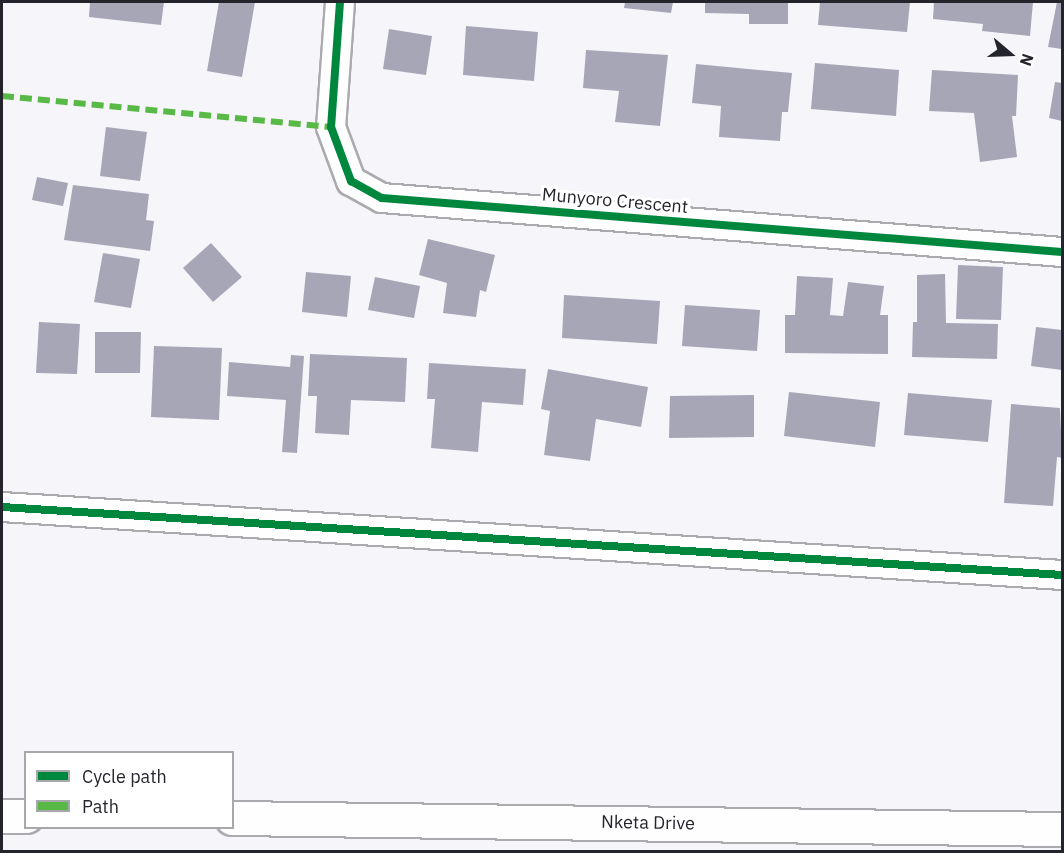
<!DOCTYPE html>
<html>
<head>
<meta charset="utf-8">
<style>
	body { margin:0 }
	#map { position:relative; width:1064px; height:853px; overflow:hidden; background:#f5f5fa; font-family:"IBM Plex Sans",sans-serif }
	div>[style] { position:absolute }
	.building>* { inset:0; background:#a7a6b7 }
	.roads { filter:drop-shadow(2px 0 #aaaaaf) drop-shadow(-2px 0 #aaaaaf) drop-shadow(0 2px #aaaaaf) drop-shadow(0 -2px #aaaaaf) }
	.street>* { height:28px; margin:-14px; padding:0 14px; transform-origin:14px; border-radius:14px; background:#fefefe }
	.secondary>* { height:33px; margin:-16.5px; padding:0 16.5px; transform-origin:16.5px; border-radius:16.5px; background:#fefefe }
	.quiet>* { height:6px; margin-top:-3px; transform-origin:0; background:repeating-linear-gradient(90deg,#58b947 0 12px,transparent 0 18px) }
	.cycleway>* { height:8px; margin:-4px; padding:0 4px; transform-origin:4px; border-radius:4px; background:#00873e }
	span { translate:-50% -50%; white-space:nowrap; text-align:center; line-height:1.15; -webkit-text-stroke:6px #fff; paint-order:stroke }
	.street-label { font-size:18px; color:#24252c }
	.frame { position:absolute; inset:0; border:3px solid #24252c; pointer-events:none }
	.legend { position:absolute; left:24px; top:751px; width:210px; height:78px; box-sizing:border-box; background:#fff; border:2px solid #a7a8ab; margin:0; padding:8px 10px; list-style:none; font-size:18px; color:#24252c }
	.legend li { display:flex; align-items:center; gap:12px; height:30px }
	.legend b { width:30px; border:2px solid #a7a8ab }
	.north { position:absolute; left:980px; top:24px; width:60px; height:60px; -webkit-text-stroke:4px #fff; paint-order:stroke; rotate:109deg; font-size:16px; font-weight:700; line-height:24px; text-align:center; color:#24252c }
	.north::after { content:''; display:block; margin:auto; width:21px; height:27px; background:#24252c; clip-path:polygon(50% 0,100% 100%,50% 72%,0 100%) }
</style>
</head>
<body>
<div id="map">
	<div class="building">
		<div style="clip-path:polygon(90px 2px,164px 2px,161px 25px,89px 17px)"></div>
		<div style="clip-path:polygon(219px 2px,255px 2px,242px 77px,207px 71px)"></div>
		<div style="clip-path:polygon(625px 2px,673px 2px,671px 13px,624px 8px)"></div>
		<div style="clip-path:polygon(705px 2px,788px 2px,788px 24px,749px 24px,749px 14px,705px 13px)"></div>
		<div style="clip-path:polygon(820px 2px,910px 2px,907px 32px,818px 25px)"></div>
		<div style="clip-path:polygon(934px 2px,1033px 2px,1030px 36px,982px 31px,983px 24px,933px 19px)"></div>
		<div style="clip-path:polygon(1057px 2px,1062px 2px,1062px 49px,1048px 47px)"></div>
		<div style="clip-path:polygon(466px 26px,538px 32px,534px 81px,463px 75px)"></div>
		<div style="clip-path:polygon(389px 29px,432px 36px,426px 75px,383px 69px)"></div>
		<div style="clip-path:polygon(586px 50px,668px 55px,660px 126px,615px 122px,619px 91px,583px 88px)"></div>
		<div style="clip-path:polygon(815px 63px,899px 70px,896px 116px,811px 109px)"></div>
		<div style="clip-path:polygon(696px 64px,792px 73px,788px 112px,782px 112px,780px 141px,719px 137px,721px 106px,692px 103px)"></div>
		<div style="clip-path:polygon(932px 70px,1018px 75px,1016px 116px,1012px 116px,1017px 157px,980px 162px,974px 113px,929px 111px)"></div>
		<div style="clip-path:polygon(1055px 82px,1062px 83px,1062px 121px,1049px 118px)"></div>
		<div style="clip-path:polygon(106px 127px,147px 132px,140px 181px,100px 176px)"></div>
		<div style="clip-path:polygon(37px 177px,68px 183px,63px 206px,32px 200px)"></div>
		<div style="clip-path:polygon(73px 185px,149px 194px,146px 220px,154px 221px,150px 251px,64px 240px)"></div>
		<div style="clip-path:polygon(428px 239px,495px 255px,486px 292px,480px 290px,476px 317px,443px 313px,447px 283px,419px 275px)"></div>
		<div style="clip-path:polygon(211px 243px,242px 277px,213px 302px,183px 268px)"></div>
		<div style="clip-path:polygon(103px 253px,140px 259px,131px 308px,94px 302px)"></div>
		<div style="clip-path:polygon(958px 265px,1003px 267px,1001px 320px,956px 319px)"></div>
		<div style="clip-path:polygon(306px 272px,351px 276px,347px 317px,302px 312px)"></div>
		<div style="clip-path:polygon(945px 274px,946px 323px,998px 324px,997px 359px,912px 357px,913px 322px,917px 322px,917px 275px)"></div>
		<div style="clip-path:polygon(797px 276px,833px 278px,830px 315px,843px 316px,848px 282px,884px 286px,880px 315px,888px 315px,888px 354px,785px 353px,785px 315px,795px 315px)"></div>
		<div style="clip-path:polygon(375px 277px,420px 286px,414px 318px,368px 310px)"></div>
		<div style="clip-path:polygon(564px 295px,660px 301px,657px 344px,562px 338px)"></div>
		<div style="clip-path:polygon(685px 305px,760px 310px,757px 351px,682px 346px)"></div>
		<div style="clip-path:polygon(39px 322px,80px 324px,77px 374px,36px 373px)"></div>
		<div style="clip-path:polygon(1036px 327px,1062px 330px,1062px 370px,1031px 366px)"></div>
		<div style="clip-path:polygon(95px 332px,141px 332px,140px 373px,95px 373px)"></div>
		<div style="clip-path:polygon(154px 346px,222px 348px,219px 420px,151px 417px)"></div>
		<div style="clip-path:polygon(310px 354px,407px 358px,405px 402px,351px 400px,349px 435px,315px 433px,317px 396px,308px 396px)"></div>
		<div style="clip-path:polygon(291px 355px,304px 356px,297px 453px,282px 452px,286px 400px,227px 396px,229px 362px,290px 367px)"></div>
		<div style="clip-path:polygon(429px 363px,526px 369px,523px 405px,482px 402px,478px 452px,431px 448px,435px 399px,427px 399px)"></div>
		<div style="clip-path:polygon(548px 369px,648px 387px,641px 427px,596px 419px,590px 461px,544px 455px,550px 411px,541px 409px)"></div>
		<div style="clip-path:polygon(789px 392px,880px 402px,875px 447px,784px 436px)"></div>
		<div style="clip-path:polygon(908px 393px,992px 400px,988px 442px,904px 435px)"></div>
		<div style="clip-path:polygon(754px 395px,754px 437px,669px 438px,670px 396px)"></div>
		<div style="clip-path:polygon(1011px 404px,1060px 408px,1062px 458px,1057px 457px,1053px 506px,1004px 503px)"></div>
	</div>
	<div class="roads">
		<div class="street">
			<div style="left:340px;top:2px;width:125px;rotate:94.1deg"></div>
			<div style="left:331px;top:127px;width:58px;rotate:69.7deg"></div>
			<div style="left:351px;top:181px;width:35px;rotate:29deg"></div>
			<div style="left:382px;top:198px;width:682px;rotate:4.54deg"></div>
			<div style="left:2px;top:507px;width:1062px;rotate:3.67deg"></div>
		</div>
		<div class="secondary">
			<div style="left:2px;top:816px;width:24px"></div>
			<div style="left:232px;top:818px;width:830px;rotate:0.76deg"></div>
		</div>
	</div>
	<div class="quiet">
		<div style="left:2px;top:96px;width:330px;rotate:5.4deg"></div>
	</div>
	<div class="cycleway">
		<div style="left:340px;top:2px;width:125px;rotate:94.1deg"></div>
		<div style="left:331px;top:127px;width:58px;rotate:69.7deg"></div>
		<div style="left:351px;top:181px;width:35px;rotate:29deg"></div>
		<div style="left:382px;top:198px;width:682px;rotate:4.54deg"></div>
		<div style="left:2px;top:507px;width:1062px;rotate:3.67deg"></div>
	</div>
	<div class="street-label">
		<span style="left:615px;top:201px;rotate:5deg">Munyoro Crescent</span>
		<span style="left:648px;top:823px;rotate:1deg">Nketa Drive</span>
	</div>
	<div class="frame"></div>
	<ul class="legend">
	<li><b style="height:8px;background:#00873e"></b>Cycle path</li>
	<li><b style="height:8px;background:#58b947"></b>Path</li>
	</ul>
	<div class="north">N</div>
</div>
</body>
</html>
